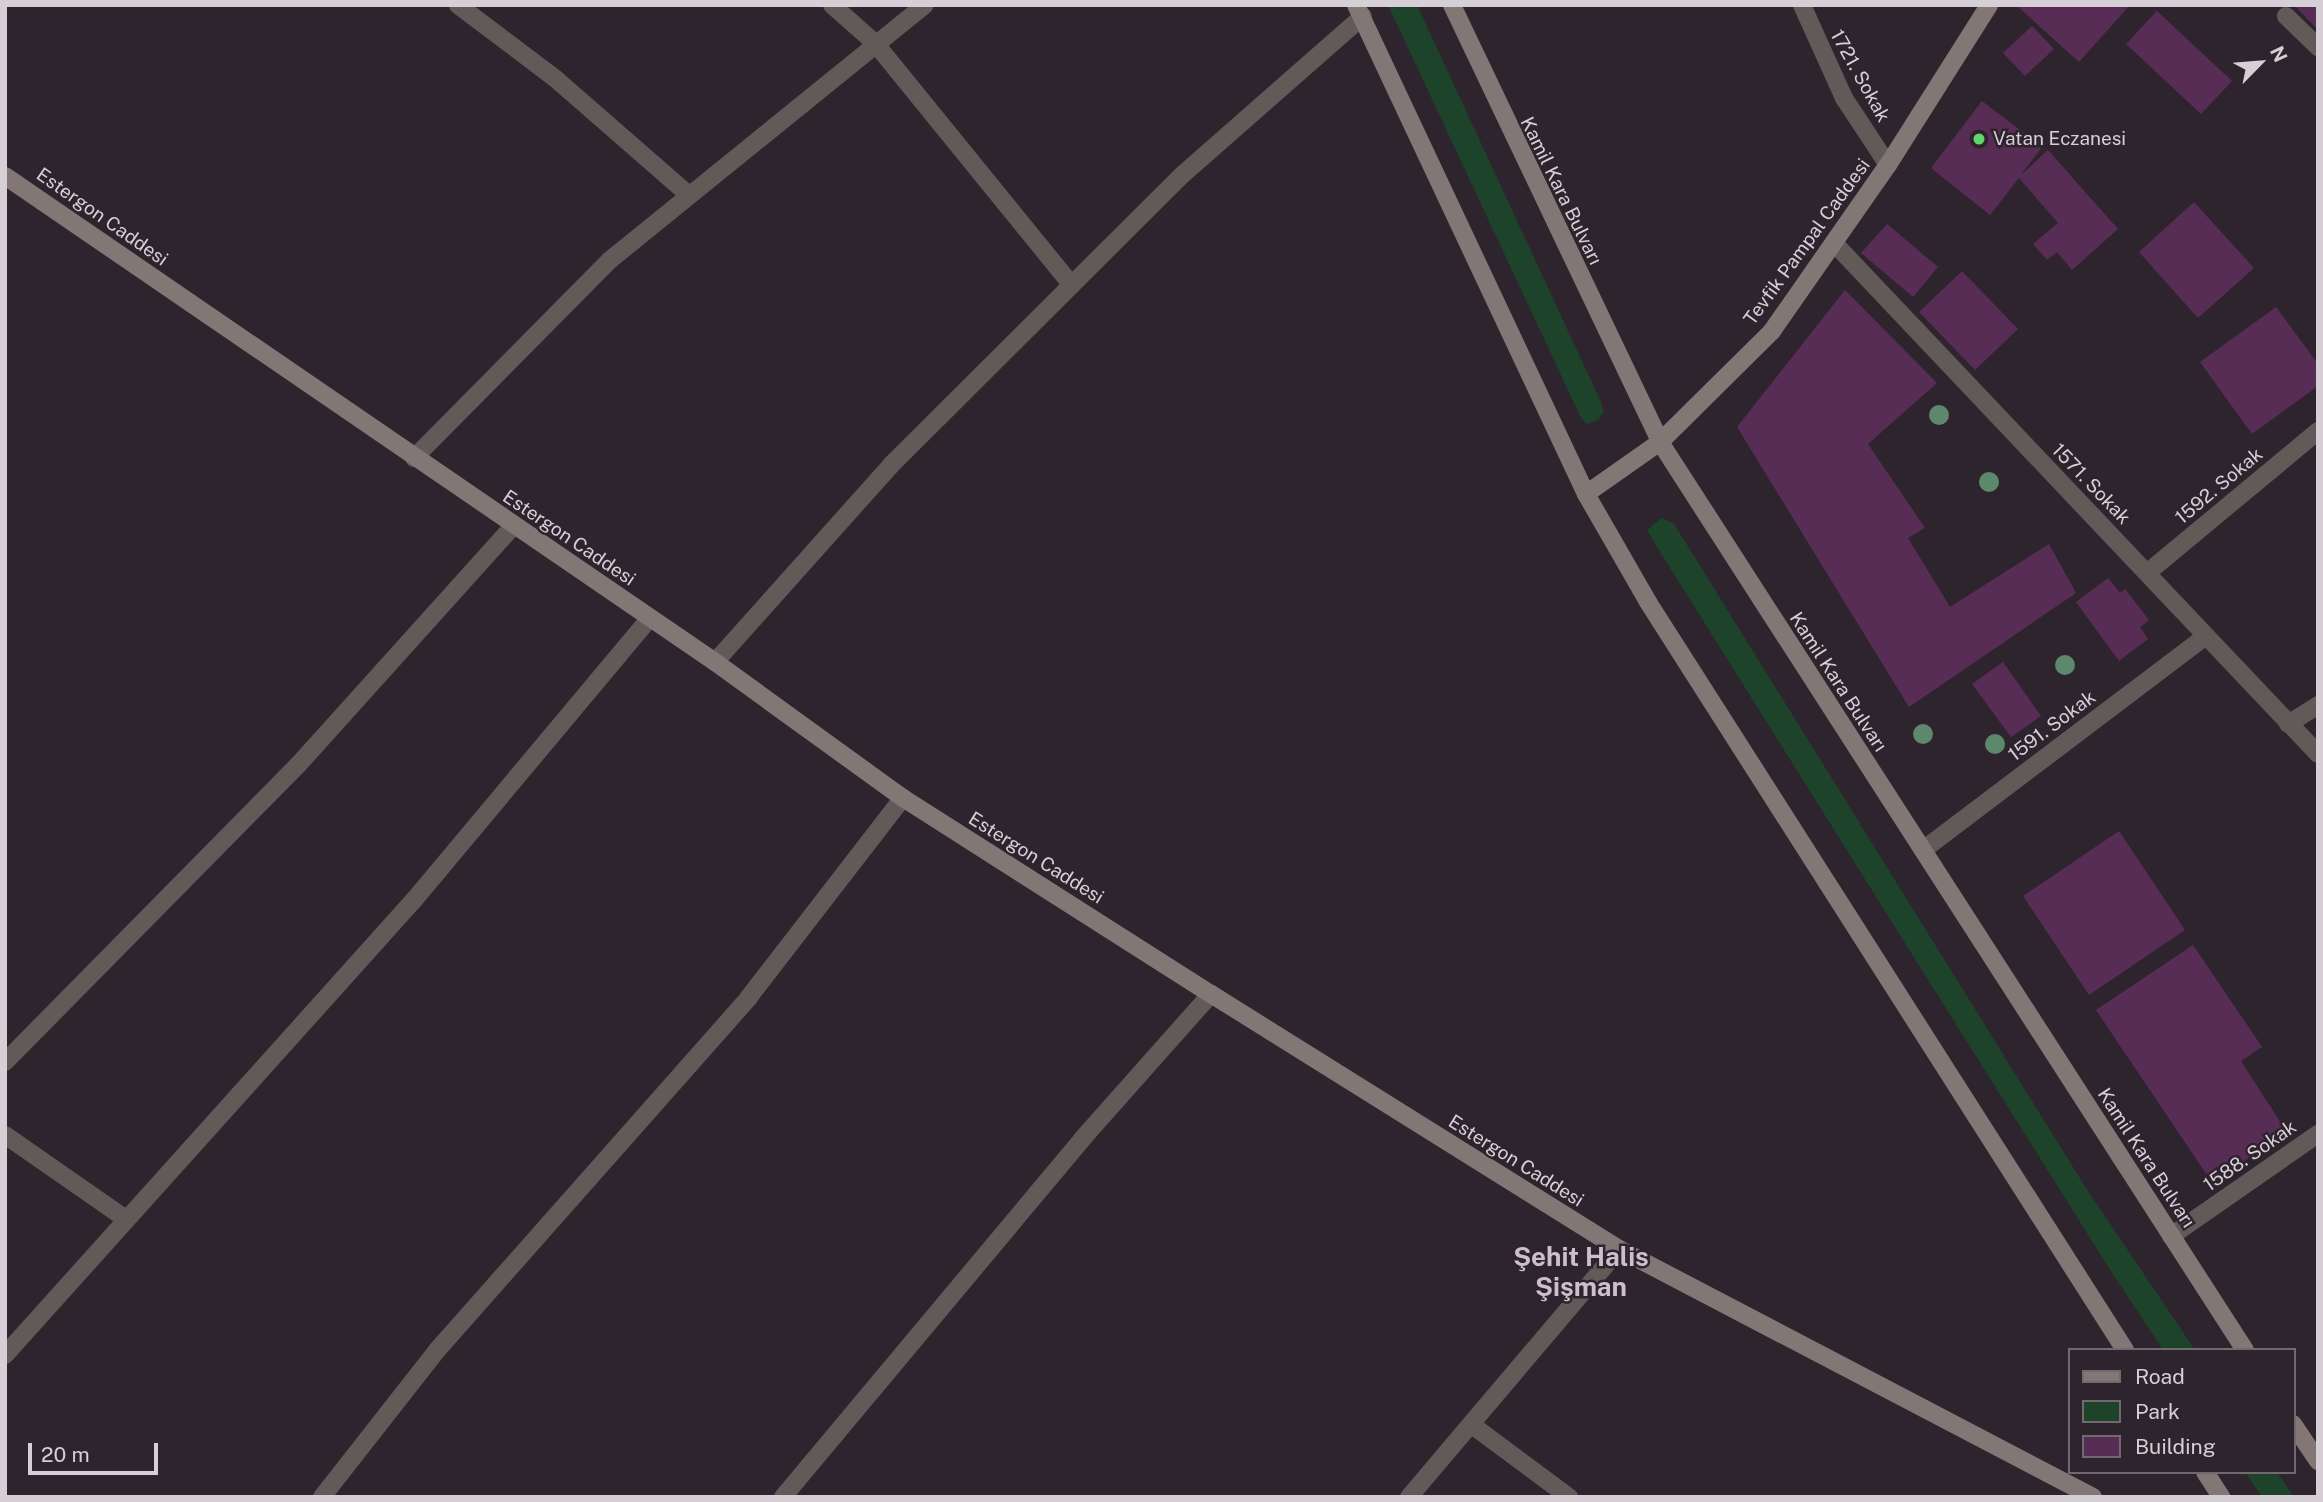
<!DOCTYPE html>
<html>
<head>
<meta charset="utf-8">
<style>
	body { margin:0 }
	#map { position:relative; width:2323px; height:1502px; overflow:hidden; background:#2e242d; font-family:"Public Sans",sans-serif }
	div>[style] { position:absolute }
	.green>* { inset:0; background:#1d432a }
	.building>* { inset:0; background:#582d55 }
	.street>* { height:18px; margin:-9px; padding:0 9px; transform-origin:9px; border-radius:9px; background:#625a59 }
	.secondary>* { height:18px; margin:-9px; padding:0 9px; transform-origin:9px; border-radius:9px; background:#827775 }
	.trees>* { width:20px; height:20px; margin:-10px; border-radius:50%; background:#5e886c }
	.dots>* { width:19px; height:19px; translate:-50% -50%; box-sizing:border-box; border:4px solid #2e242d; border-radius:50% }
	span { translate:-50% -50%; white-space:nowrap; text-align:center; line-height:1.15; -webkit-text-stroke:5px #2e242d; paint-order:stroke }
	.street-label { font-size:19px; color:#d6cfd5 }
	.poi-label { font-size:19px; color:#d6cfd5 }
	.left { translate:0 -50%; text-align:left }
	.district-label { font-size:26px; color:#cdbfcb; font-weight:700 }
	.frame { position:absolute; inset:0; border:7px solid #d6cfd5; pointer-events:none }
	.legend { position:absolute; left:2068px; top:1348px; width:228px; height:126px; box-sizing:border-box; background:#2e242d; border:2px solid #716870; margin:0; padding:9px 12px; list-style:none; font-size:21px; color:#d6cfd5 }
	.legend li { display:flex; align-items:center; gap:14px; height:35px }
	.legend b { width:35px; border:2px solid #716870 }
	.north { position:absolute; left:2225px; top:28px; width:70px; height:70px; -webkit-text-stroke:5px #2e242d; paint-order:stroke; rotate:65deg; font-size:19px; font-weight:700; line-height:28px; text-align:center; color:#d6cfd5 }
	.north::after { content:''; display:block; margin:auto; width:24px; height:32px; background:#d6cfd5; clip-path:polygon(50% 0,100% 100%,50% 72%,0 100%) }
	.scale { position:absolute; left:28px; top:1443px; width:130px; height:32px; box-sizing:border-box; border:4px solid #d6cfd5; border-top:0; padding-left:9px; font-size:21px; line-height:24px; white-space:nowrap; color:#d6cfd5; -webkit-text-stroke:5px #2e242d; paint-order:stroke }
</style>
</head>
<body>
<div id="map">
	<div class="green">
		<div style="clip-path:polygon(1388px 5px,1417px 5px,1601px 402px,1604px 412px,1598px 420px,1587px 424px,1581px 418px)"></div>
		<div style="clip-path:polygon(1661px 518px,1674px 524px,2086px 1188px,2195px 1350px,2163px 1350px,2105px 1262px,1655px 544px,1647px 530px)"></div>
		<div style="clip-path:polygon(2245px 1472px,2277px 1472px,2294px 1497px,2262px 1497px)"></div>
	</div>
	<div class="building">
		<div style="clip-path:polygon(2016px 5px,2130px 5px,2079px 62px)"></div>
		<div style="clip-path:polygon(2294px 5px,2318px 5px,2318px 30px)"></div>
		<div style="clip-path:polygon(2157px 11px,2232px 81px,2201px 114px,2126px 44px)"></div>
		<div style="clip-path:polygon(2032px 26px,2054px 49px,2025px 76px,2003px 53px)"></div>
		<div style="clip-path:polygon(1982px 101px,2042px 147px,2020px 176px,2048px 150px,2118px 229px,2072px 270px,2057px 252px,2047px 260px,2033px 244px,2058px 223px,2019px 178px,1990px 215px,1931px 168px)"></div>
		<div style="clip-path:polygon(2194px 202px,2254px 268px,2198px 318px,2139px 252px)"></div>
		<div style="clip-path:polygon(1887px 224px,1938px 267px,1913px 297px,1861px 253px)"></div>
		<div style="clip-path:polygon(1962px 271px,2018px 329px,1975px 370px,1919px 312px)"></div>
		<div style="clip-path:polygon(1845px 290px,1937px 383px,1868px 444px,1925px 528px,1908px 538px,1950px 607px,2049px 544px,2076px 593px,1909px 707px,1737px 427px)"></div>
		<div style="clip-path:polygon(2276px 307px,2318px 364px,2318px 386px,2252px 434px,2200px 362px)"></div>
		<div style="clip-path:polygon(2108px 578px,2120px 593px,2125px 589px,2149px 620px,2140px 627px,2148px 639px,2119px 661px,2076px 602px)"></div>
		<div style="clip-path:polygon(2003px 662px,2041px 716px,2011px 737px,1972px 684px)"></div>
		<div style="clip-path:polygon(2119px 831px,2185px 930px,2089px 995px,2023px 896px)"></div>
		<div style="clip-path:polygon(2193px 945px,2262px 1047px,2241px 1061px,2288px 1134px,2211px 1181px,2096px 1010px)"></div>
	</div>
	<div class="street">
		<div style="left:458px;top:5px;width:124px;rotate:37.1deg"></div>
		<div style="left:557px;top:80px;width:175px;rotate:41.1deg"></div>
		<div style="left:832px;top:5px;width:57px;rotate:41.5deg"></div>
		<div style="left:875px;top:43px;width:312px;rotate:50.9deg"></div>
		<div style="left:1802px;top:5px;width:102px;rotate:65.7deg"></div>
		<div style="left:1844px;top:98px;width:80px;rotate:56.7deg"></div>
		<div style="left:2286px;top:16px;width:45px;rotate:44.1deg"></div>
		<div style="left:1834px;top:243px;width:704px;rotate:46.55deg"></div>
		<div style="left:414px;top:458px;width:279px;rotate:-45.3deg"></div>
		<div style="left:610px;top:260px;width:405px;rotate:-39deg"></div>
		<div style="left:2147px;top:573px;width:222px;rotate:-39.7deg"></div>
		<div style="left:715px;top:662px;width:264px;rotate:-48.2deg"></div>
		<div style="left:891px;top:465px;width:409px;rotate:-44.9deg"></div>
		<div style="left:1181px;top:176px;width:242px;rotate:-41.3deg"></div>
		<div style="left:2288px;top:724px;width:36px;rotate:-32deg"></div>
		<div style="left:1923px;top:850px;width:355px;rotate:-37.1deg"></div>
		<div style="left:5px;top:1062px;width:417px;rotate:-45.4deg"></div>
		<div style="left:298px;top:765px;width:320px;rotate:-48deg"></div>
		<div style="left:5px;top:1135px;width:147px;rotate:34.8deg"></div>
		<div style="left:2171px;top:1236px;width:179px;rotate:-34.8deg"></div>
		<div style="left:5px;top:1355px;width:612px;rotate:-48.05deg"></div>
		<div style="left:414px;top:900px;width:368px;rotate:-50.1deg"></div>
		<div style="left:1472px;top:1425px;width:121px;rotate:36.6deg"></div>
		<div style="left:322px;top:1497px;width:189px;rotate:-51.9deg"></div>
		<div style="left:439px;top:1348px;width:468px;rotate:-48.5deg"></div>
		<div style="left:749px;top:997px;width:252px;rotate:-52.3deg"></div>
		<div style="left:783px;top:1497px;width:468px;rotate:-50.1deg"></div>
		<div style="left:1083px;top:1138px;width:193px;rotate:-48.4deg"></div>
		<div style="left:1409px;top:1497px;width:325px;rotate:-49.7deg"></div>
	</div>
	<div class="secondary">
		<div style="left:1356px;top:5px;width:540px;rotate:64.81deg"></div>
		<div style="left:1586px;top:494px;width:125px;rotate:60.1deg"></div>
		<div style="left:1648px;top:602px;width:887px;rotate:57.47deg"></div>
		<div style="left:1452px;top:5px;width:484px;rotate:64.5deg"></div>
		<div style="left:1660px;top:442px;width:1080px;rotate:57.21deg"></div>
		<div style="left:5px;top:176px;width:860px;rotate:34.39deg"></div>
		<div style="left:715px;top:662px;width:232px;rotate:35.9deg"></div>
		<div style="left:903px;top:798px;width:365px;rotate:32.5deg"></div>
		<div style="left:1211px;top:994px;width:481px;rotate:32deg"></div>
		<div style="left:1619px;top:1249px;width:535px;rotate:27.62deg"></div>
		<div style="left:1586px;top:494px;width:90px;rotate:-35.1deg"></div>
		<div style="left:1660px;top:442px;width:158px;rotate:-44.7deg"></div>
		<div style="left:1772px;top:331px;width:203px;rotate:-55.1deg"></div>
		<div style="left:1888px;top:165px;width:189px;rotate:-57.7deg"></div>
		<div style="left:2293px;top:1424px;width:45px;rotate:56deg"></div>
		<div style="left:2205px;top:1472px;width:30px;rotate:57deg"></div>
	</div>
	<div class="trees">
		<div style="left:1939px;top:415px"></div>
		<div style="left:1989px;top:482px"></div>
		<div style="left:2065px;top:665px"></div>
		<div style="left:1923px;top:734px"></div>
		<div style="left:1995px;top:744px"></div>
	</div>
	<div class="dots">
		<div style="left:1979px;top:139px;background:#5fd56b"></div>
	</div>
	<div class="street-label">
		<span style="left:1860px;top:76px;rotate:61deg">1721. Sokak</span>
		<span style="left:1561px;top:191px;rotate:64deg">Kamil Kara Bulvarı</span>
		<span style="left:102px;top:217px;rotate:35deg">Estergon Caddesi</span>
		<span style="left:1807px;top:242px;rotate:-54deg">Tevfik Pampal Caddesi</span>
		<span style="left:2091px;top:484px;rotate:46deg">1571. Sokak</span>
		<span style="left:2219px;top:486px;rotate:-40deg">1592. Sokak</span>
		<span style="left:569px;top:538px;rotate:34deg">Estergon Caddesi</span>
		<span style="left:1838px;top:682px;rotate:57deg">Kamil Kara Bulvarı</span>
		<span style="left:2052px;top:726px;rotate:-37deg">1591. Sokak</span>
		<span style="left:1036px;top:858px;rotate:32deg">Estergon Caddesi</span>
		<span style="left:2250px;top:1156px;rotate:-35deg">1588. Sokak</span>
		<span style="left:2146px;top:1158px;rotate:57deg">Kamil Kara Bulvarı</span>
		<span style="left:1516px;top:1161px;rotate:32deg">Estergon Caddesi</span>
	</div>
	<div class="poi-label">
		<span class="left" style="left:1993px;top:139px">Vatan Eczanesi</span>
	</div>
	<div class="district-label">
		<span style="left:1581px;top:1272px">Şehit Halis<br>Şişman</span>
	</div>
	<div class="frame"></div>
	<ul class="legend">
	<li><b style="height:9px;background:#827775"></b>Road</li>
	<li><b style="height:19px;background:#1d432a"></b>Park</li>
	<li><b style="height:19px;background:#582d55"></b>Building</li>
	</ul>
	<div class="north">N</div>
	<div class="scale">20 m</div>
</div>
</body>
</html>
